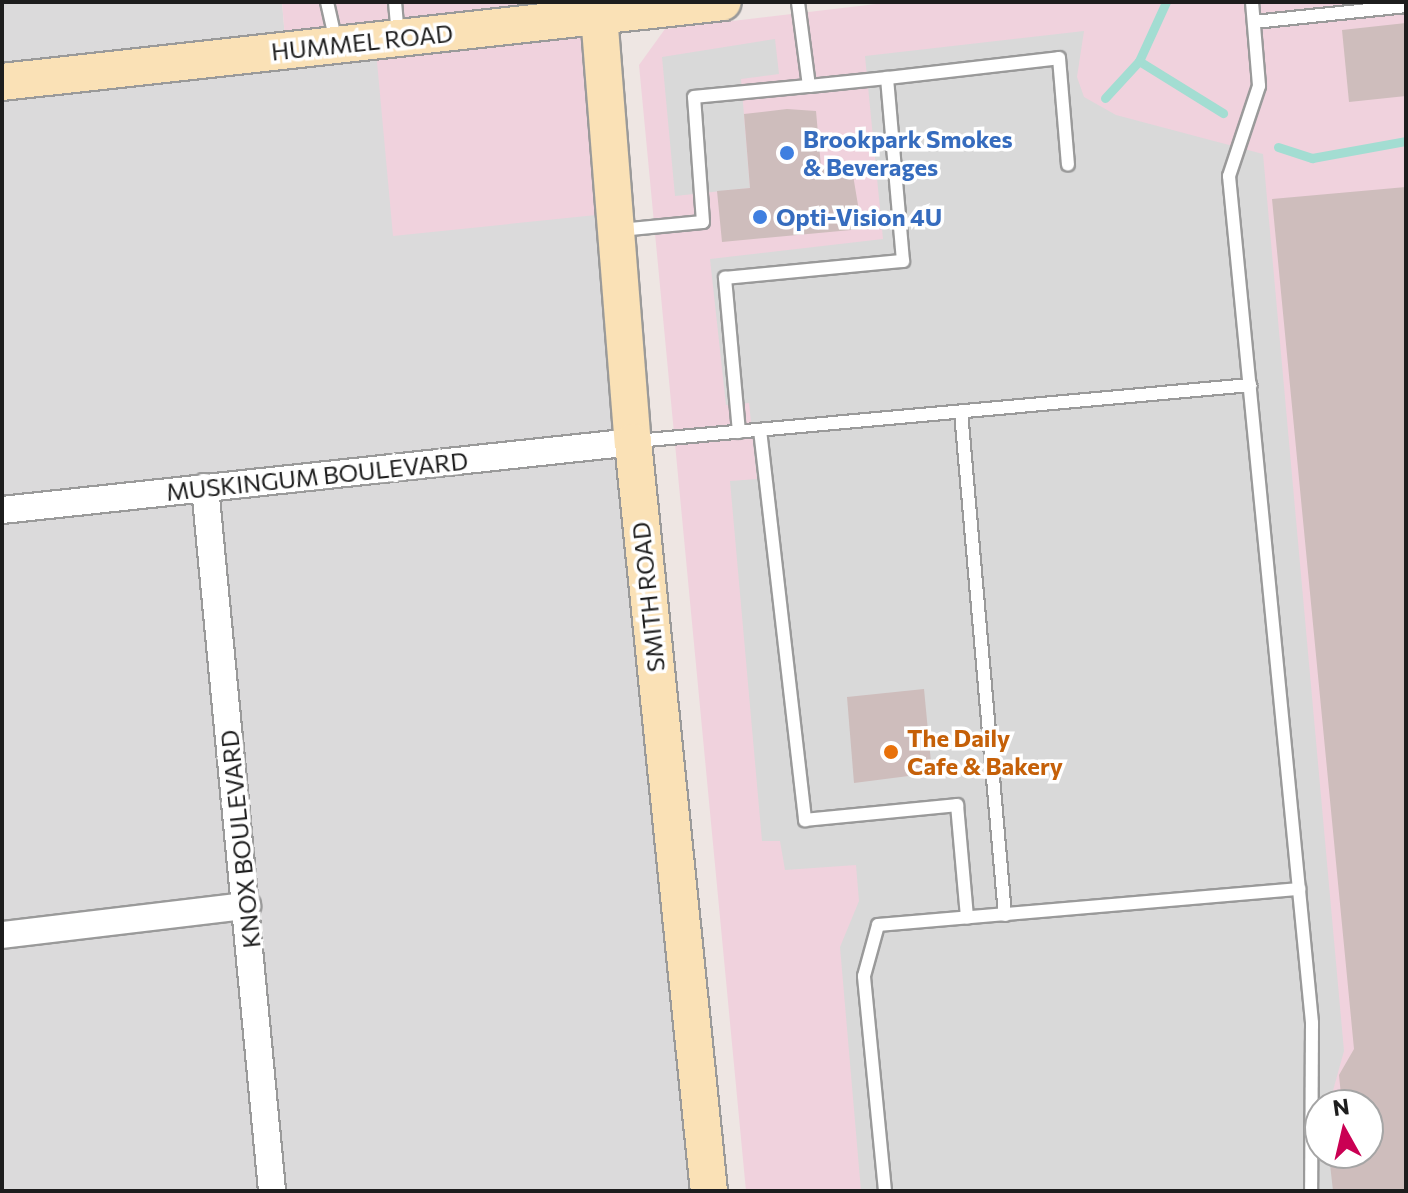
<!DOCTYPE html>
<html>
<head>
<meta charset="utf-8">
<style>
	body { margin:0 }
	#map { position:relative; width:1408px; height:1193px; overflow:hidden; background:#eee6e3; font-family:Commissioner,sans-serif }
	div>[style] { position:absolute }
	.residential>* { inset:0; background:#dbdadb }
	.commercial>* { inset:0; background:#f0d2dd }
	.parking>* { inset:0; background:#d9d9d9 }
	.stream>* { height:9px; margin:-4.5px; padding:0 4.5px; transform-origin:4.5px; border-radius:4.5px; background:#a3ddd2 }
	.building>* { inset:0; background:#cebdbc }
	.roads { filter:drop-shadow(2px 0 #9a9a9a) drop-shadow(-2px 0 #9a9a9a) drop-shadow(0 2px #9a9a9a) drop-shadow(0 -2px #9a9a9a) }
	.lane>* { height:12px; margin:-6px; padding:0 6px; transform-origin:6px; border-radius:6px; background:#fff }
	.street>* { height:26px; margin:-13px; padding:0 13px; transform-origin:13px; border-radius:13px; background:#fff }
	.secondary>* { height:36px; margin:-18px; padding:0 18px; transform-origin:18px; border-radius:18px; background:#fae1b6 }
	.dots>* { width:22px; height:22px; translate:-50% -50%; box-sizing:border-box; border:4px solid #fff; border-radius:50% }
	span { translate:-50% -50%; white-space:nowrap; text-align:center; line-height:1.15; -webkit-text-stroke:7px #fff; paint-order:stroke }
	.street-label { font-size:24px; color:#1d1d1d }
	.shop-label { font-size:24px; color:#366cbe; font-weight:700 }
	.left { translate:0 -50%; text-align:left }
	.food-label { font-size:24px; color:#c56008; font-weight:700 }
	.frame { position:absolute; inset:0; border:4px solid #1d1d1d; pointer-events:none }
	.north { position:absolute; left:1304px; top:1089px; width:80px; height:80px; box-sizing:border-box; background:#fff; border:2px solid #a5a5a5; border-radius:50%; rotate:352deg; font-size:22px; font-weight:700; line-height:32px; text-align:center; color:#1d1d1d }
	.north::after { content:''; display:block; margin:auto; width:28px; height:36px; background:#ca0053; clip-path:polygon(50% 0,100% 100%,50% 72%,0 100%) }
</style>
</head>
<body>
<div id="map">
	<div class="residential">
		<div style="clip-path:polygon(2px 2px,282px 2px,285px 38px,374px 29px,606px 214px,705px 1191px,2px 1191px)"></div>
	</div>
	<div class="commercial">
		<div style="clip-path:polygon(282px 2px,620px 2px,606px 214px,393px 236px,374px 29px,285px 38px)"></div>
		<div style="clip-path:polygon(evenodd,893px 2px,1406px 2px,1406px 1191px,746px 1191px,639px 65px,665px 29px,893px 2px,1320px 1105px,1368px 1105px,1368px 1153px,1320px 1153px,1320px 1105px)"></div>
	</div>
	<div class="parking">
		<div style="clip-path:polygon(1084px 31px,1077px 77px,1084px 97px,1116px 115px,1263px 154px,1344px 1051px,1329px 1105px,1320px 1105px,1320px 1153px,1333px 1153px,1336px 1191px,861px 1191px,840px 947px,859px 901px,856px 865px,785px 870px,780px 841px,762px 841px,730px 481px,757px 479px,749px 403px,726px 405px,710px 259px,883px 239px,865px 56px)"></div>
		<div style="clip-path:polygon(775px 39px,779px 74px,741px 79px,750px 188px,675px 196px,662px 57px)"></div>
	</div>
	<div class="stream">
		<div style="left:1166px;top:2px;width:65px;rotate:114.6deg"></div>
		<div style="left:1139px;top:61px;width:99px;rotate:31.8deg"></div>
		<div style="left:1105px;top:98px;width:50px;rotate:-47.4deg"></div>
		<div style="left:1278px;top:147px;width:36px;rotate:18deg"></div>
		<div style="left:1312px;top:158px;width:96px;rotate:-10.3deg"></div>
	</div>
	<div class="building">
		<div style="clip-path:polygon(1406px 23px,1406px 96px,1349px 102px,1342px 30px)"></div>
		<div style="clip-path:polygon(787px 109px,816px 111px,821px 167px,851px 163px,862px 229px,722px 242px,717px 191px,750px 188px,744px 114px)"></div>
		<div style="clip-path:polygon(1406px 187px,1406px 1191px,1333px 1191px,1330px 1164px,1346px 1161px,1346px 1153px,1368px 1153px,1368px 1105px,1342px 1105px,1339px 1075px,1354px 1049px,1272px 199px)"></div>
		<div style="clip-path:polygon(924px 689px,932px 773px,854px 783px,847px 697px)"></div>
	</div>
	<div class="roads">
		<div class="lane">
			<div style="left:327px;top:2px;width:41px;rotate:77.3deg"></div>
			<div style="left:395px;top:2px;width:33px;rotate:85deg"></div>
			<div style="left:1252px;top:2px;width:84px;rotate:85.2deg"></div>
			<div style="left:1259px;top:86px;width:95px;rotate:108.4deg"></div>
			<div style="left:1229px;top:176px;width:851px;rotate:84.4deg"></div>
			<div style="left:1312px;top:1023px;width:168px;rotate:90.3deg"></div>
			<div style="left:1254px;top:22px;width:153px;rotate:-6deg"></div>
			<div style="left:887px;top:78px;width:173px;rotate:-6.6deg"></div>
			<div style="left:1059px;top:58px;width:107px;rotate:85.2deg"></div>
			<div style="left:620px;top:230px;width:83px;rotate:-5.5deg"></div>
			<div style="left:703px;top:222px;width:125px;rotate:-94.1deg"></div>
			<div style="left:694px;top:97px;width:116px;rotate:-5.5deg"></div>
			<div style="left:961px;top:412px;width:505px;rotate:85deg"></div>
			<div style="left:760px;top:430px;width:393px;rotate:83.4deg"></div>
			<div style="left:805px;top:820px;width:153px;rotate:-5.6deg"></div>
			<div style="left:957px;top:805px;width:113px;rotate:84.9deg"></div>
			<div style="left:739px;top:432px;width:155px;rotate:-95.2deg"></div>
			<div style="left:725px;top:278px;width:179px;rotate:-5.5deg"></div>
			<div style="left:903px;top:261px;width:184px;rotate:-95deg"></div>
			<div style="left:887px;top:78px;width:78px;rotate:174.1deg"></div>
			<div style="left:809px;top:86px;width:85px;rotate:-97.5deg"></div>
			<div style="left:636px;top:441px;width:617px;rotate:-5.21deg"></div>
			<div style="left:885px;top:1191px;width:216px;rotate:-95.6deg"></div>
			<div style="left:864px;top:976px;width:53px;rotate:-74.6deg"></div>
			<div style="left:878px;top:925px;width:423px;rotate:-4.9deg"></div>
		</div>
		<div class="street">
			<div style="left:205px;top:487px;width:707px;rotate:84.56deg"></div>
			<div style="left:2px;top:510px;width:635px;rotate:-6.15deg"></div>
			<div style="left:2px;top:935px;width:247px;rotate:-6.8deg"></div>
		</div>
		<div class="secondary">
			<div style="left:598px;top:2px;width:441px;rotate:85.5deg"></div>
			<div style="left:633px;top:442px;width:753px;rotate:84.21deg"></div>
			<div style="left:2px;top:82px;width:725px;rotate:-6.33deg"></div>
		</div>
	</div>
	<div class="dots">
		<div style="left:787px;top:153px;background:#3f7fe0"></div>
		<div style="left:760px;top:217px;background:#3f7fe0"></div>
		<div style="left:891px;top:752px;background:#e8710a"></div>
	</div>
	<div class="street-label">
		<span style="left:362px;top:42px;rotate:-6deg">HUMMEL ROAD</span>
		<span style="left:317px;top:476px;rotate:-6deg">MUSKINGUM BOULEVARD</span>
		<span style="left:648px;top:597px;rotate:-96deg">SMITH ROAD</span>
		<span style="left:240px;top:839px;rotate:-96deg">KNOX BOULEVARD</span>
	</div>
	<div class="shop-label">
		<span class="left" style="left:803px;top:153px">Brookpark Smokes<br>&amp; Beverages</span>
		<span class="left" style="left:776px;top:217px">Opti-Vision 4U</span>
	</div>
	<div class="food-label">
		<span class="left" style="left:907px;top:752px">The Daily<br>Cafe &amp; Bakery</span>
	</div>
	<div class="frame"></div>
	<div class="north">N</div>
</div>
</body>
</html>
